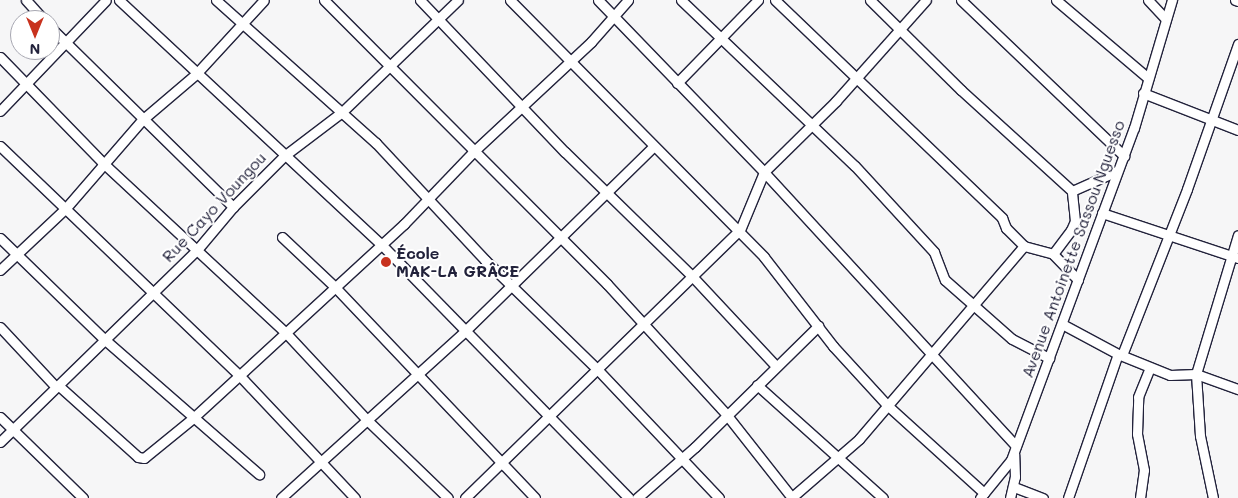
<!DOCTYPE html>
<html>
<head>
<meta charset="utf-8">
<style>
	body { margin:0 }
	#map { position:relative; width:1238px; height:498px; overflow:hidden; background:#f6f6f7; font-family:Mali,sans-serif }
	div>[style] { position:absolute }
	.roads { filter:drop-shadow(1px 0 #22223b) drop-shadow(-1px 0 #22223b) drop-shadow(0 1px #22223b) drop-shadow(0 -1px #22223b) }
	.street>* { height:9px; margin:-4.5px; padding:0 4.5px; transform-origin:4.5px; border-radius:4.5px; background:#fff }
	.dots>* { width:14px; height:14px; translate:-50% -50%; box-sizing:border-box; border:2px solid #fff; border-radius:50% }
	span { translate:-50% -50%; white-space:nowrap; text-align:center; line-height:1.15; -webkit-text-stroke:4px #fff; paint-order:stroke }
	.street-label { font-size:16px; color:#22223b }
	.poi-label { font-size:16px; color:#22223b; font-weight:700 }
	.left { translate:0 -50%; text-align:left }
	.north { position:absolute; left:10px; top:10px; width:50px; height:50px; box-sizing:border-box; background:#fff; border:1px solid #a7a7b1; border-radius:50%; rotate:180deg; font-size:14px; font-weight:700; line-height:20px; text-align:center; color:#22223b }
	.north::after { content:''; display:block; margin:auto; width:18px; height:22px; background:#c8321e; clip-path:polygon(50% 0,100% 100%,50% 72%,0 100%) }
</style>
</head>
<body>
<div id="map">
	<div class="roads">
		<div class="street">
			<div style="left:26px;top:0;width:27px;rotate:48deg"></div>
			<div style="left:119px;top:0;width:357px;rotate:43deg"></div>
			<div style="left:380px;top:243px;width:356px;rotate:45.7deg"></div>
			<div style="left:216px;top:0;width:215px;rotate:41.8deg"></div>
			<div style="left:376px;top:143px;width:160px;rotate:47deg"></div>
			<div style="left:485px;top:260px;width:158px;rotate:44.2deg"></div>
			<div style="left:598px;top:370px;width:176px;rotate:46.6deg"></div>
			<div style="left:324px;top:0;width:401px;rotate:45.1deg"></div>
			<div style="left:607px;top:284px;width:176px;rotate:47.5deg"></div>
			<div style="left:726px;top:414px;width:107px;rotate:51.8deg"></div>
			<div style="left:420px;top:0;width:210px;rotate:46.4deg"></div>
			<div style="left:565px;top:152px;width:176px;rotate:44.3deg"></div>
			<div style="left:691px;top:275px;width:125px;rotate:47deg"></div>
			<div style="left:510px;top:0;width:361px;rotate:45.3deg"></div>
			<div style="left:764px;top:257px;width:113px;rotate:52.2deg"></div>
			<div style="left:833px;top:346px;width:80px;rotate:47.5deg"></div>
			<div style="left:887px;top:405px;width:131px;rotate:42.2deg"></div>
			<div style="left:598px;top:0;width:239px;rotate:46deg"></div>
			<div style="left:764px;top:172px;width:372px;rotate:47.4deg"></div>
			<div style="left:681px;top:0;width:240px;rotate:43.7deg"></div>
			<div style="left:855px;top:166px;width:117px;rotate:47.4deg"></div>
			<div style="left:934px;top:252px;width:30px;rotate:69deg"></div>
			<div style="left:945px;top:280px;width:89px;rotate:41.4deg"></div>
			<div style="left:1012px;top:339px;width:42px;rotate:27.2deg"></div>
			<div style="left:775px;top:0;width:315px;rotate:43.8deg"></div>
			<div style="left:1002px;top:218px;width:11px;rotate:68deg"></div>
			<div style="left:1006px;top:228px;width:25px;rotate:45deg"></div>
			<div style="left:870px;top:0;width:128px;rotate:44.7deg"></div>
			<div style="left:961px;top:90px;width:150px;rotate:42.3deg"></div>
			<div style="left:961px;top:0;width:226px;rotate:43.7deg"></div>
			<div style="left:1056px;top:0;width:121px;rotate:40.3deg"></div>
			<div style="left:1148px;top:0;width:26px;rotate:47deg"></div>
			<div style="left:1235px;top:0;width:3px;rotate:18deg"></div>
			<div style="left:50px;top:27px;width:257px;rotate:44.5deg"></div>
			<div style="left:0;top:57px;width:146px;rotate:45.8deg"></div>
			<div style="left:102px;top:162px;width:250px;rotate:42.9deg"></div>
			<div style="left:285px;top:332px;width:120px;rotate:47deg"></div>
			<div style="left:367px;top:420px;width:112px;rotate:43.9deg"></div>
			<div style="left:677px;top:83px;width:116px;rotate:-45.7deg"></div>
			<div style="left:1143px;top:93px;width:102px;rotate:21.3deg"></div>
			<div style="left:0;top:111px;width:153px;rotate:-46.3deg"></div>
			<div style="left:0;top:146px;width:331px;rotate:43.8deg"></div>
			<div style="left:239px;top:375px;width:169px;rotate:46.7deg"></div>
			<div style="left:1102px;top:213px;width:143px;rotate:18.3deg"></div>
			<div style="left:282px;top:237px;width:71px;rotate:43.3deg"></div>
			<div style="left:334px;top:286px;width:292px;rotate:46.5deg"></div>
			<div style="left:0;top:238px;width:145px;rotate:44.2deg"></div>
			<div style="left:104px;top:339px;width:206px;rotate:41.1deg"></div>
			<div style="left:1053px;top:254px;width:30px;rotate:-53deg"></div>
			<div style="left:1071px;top:230px;width:10px;rotate:-66deg"></div>
			<div style="left:1075px;top:221px;width:30px;rotate:-96deg"></div>
			<div style="left:1072px;top:191px;width:49px;rotate:-24deg"></div>
			<div style="left:0;top:270px;width:89px;rotate:-43.2deg"></div>
			<div style="left:65px;top:209px;width:118px;rotate:-49.1deg"></div>
			<div style="left:142px;top:120px;width:71px;rotate:-40.4deg"></div>
			<div style="left:196px;top:74px;width:100px;rotate:-47.4deg"></div>
			<div style="left:1062px;top:324px;width:64px;rotate:28.2deg"></div>
			<div style="left:1118px;top:354px;width:56px;rotate:22deg"></div>
			<div style="left:1170px;top:375px;width:26px;rotate:-2deg"></div>
			<div style="left:1196px;top:374px;width:45px;rotate:19.7deg"></div>
			<div style="left:0;top:327px;width:82px;rotate:47deg"></div>
			<div style="left:1122px;top:355px;width:178px;rotate:-68.6deg"></div>
			<div style="left:1187px;top:189px;width:154px;rotate:-70.6deg"></div>
			<div style="left:757px;top:385px;width:169px;rotate:41.9deg"></div>
			<div style="left:59px;top:386px;width:106px;rotate:41.9deg"></div>
			<div style="left:138px;top:457px;width:6px;rotate:9deg"></div>
			<div style="left:144px;top:458px;width:63px;rotate:-39.2deg"></div>
			<div style="left:193px;top:418px;width:287px;rotate:-42.6deg"></div>
			<div style="left:404px;top:224px;width:98px;rotate:-46.2deg"></div>
			<div style="left:472px;top:153px;width:163px;rotate:-43deg"></div>
			<div style="left:591px;top:42px;width:56px;rotate:-48.6deg"></div>
			<div style="left:0;top:417px;width:116px;rotate:44.3deg"></div>
			<div style="left:0;top:442px;width:274px;rotate:-44.3deg"></div>
			<div style="left:196px;top:251px;width:57px;rotate:-49.9deg"></div>
			<div style="left:233px;top:207px;width:72px;rotate:-45deg"></div>
			<div style="left:284px;top:156px;width:73px;rotate:-37.2deg"></div>
			<div style="left:342px;top:112px;width:161px;rotate:-44deg"></div>
			<div style="left:1014px;top:487px;width:31px;rotate:21deg"></div>
			<div style="left:281px;top:498px;width:250px;rotate:-42.2deg"></div>
			<div style="left:466px;top:330px;width:263px;rotate:-44.4deg"></div>
			<div style="left:465px;top:498px;width:384px;rotate:-44.3deg"></div>
			<div style="left:740px;top:230px;width:63px;rotate:-67.5deg"></div>
			<div style="left:764px;top:172px;width:101px;rotate:-44.6deg"></div>
			<div style="left:836px;top:101px;width:135px;rotate:-48.3deg"></div>
			<div style="left:637px;top:498px;width:77px;rotate:-41.3deg"></div>
			<div style="left:695px;top:447px;width:173px;rotate:-44.5deg"></div>
			<div style="left:791px;top:498px;width:90px;rotate:-40.9deg"></div>
			<div style="left:859px;top:439px;width:254px;rotate:-49.5deg"></div>
			<div style="left:1024px;top:246px;width:30px;rotate:15deg"></div>
			<div style="left:1053px;top:254px;width:36px;rotate:46deg"></div>
			<div style="left:980px;top:498px;width:49px;rotate:-50.8deg"></div>
			<div style="left:1011px;top:460px;width:354px;rotate:-69.7deg"></div>
			<div style="left:1134px;top:128px;width:134px;rotate:-73.5deg"></div>
			<div style="left:1010px;top:498px;width:22px;rotate:-77deg"></div>
			<div style="left:1015px;top:477px;width:23px;rotate:-92deg"></div>
			<div style="left:1068px;top:498px;width:152px;rotate:-70.9deg"></div>
			<div style="left:1140px;top:498px;width:28px;rotate:-82deg"></div>
			<div style="left:1144px;top:470px;width:37px;rotate:-101deg"></div>
			<div style="left:1137px;top:434px;width:37px;rotate:-88deg"></div>
			<div style="left:1138px;top:397px;width:32px;rotate:-68deg"></div>
			<div style="left:1213px;top:498px;width:63px;rotate:-101.8deg"></div>
			<div style="left:1200px;top:436px;width:62px;rotate:-93.7deg"></div>
			<div style="left:1196px;top:374px;width:145px;rotate:-73.2deg"></div>
		</div>
	</div>
	<div class="dots">
		<div style="left:386px;top:262px;background:#c8321e"></div>
	</div>
	<div class="street-label">
		<span style="left:214px;top:207px;rotate:-47deg">Rue Cayo Voungou</span>
		<span style="left:1073px;top:249px;rotate:-70deg">Avenue Antoinette Sassou Nguesso</span>
	</div>
	<div class="poi-label">
		<span class="left" style="left:396px;top:262px">École<br>MAK-LA GRÂCE</span>
	</div>
	<div class="north">N</div>
</div>
</body>
</html>
